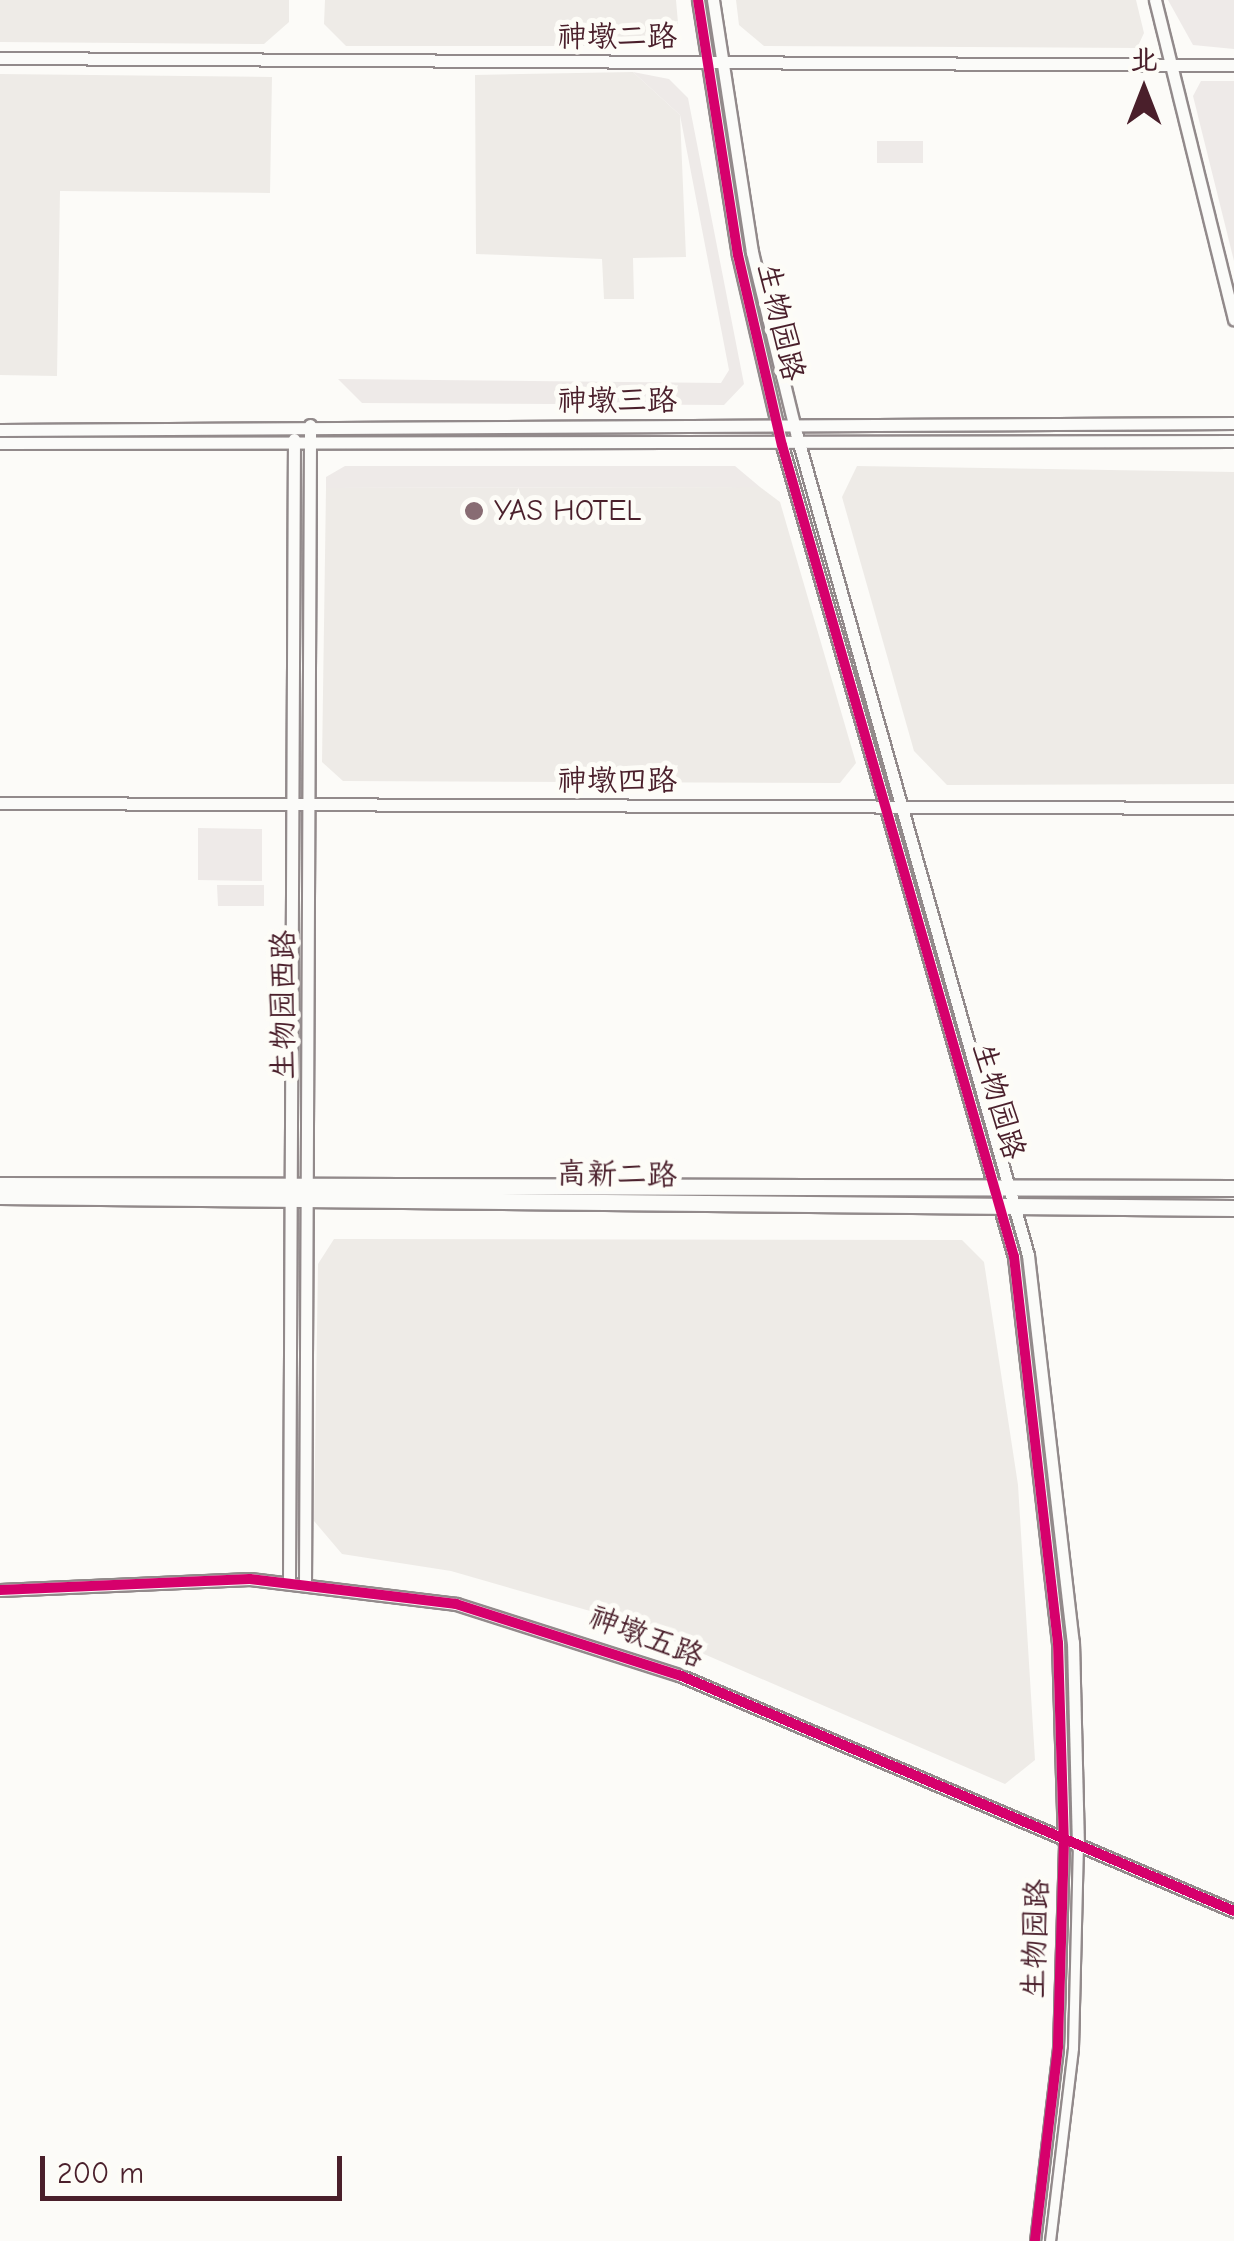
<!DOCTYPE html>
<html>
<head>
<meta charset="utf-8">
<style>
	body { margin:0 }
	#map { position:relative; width:1234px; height:2241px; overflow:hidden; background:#fcfbf8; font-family:"Comic Neue","LXGW WenKai TC",sans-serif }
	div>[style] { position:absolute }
	.built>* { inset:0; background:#eeebe7 }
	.green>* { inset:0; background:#eeeae8 }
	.roads { filter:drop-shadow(2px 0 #928a8b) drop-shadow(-2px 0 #928a8b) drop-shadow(0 2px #928a8b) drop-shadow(0 -2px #928a8b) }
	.minor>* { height:9px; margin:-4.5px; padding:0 4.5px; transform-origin:4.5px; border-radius:4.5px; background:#fbfbf9 }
	.tertiary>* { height:11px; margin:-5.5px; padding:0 5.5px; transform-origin:5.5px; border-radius:5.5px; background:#fbfbf9 }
	.primary>* { height:15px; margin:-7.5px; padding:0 7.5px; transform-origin:7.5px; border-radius:7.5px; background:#fbfbf9 }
	.cycleway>* { height:10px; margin:-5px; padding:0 5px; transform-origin:5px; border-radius:5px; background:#d6006c }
	.dots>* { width:28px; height:28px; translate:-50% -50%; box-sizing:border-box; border:5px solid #fdfcf7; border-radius:50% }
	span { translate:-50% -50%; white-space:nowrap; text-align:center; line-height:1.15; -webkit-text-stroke:10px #fdfcf7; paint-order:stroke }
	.street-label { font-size:30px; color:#4a1f2b }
	.poi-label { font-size:30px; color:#4a1f2b }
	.left { translate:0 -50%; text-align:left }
	.north { position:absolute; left:1094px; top:40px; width:100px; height:100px; -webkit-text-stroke:8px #fdfcf7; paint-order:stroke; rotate:0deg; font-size:28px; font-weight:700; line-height:40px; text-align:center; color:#4a1f2b }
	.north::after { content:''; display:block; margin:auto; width:35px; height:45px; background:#4a1f2b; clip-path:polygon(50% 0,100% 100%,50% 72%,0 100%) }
	.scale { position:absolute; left:40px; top:2156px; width:302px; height:45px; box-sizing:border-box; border:5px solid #4a1f2b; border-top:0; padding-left:12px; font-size:30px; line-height:35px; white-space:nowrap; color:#4a1f2b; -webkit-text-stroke:8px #fdfcf7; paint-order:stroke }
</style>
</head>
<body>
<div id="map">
	<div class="built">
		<div style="clip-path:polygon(0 0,289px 0,289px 22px,264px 44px,0 42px)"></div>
		<div style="clip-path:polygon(325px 0,676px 0,678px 23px,657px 46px,346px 46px,324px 24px)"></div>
		<div style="clip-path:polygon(736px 0,1136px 0,1144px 33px,1137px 48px,764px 46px,739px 25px)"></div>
		<div style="clip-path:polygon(633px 72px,680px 115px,686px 257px,633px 258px,634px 299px,604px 299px,602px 259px,476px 254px,475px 75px)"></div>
		<div style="clip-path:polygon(0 74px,272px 77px,270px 193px,60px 191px,57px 376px,0 375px)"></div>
		<div style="clip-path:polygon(857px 466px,1234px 472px,1234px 784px,947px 785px,914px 751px,842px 497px)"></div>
		<div style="clip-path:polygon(760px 487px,780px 502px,856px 763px,840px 783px,343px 781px,322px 762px,326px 488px)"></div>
		<div style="clip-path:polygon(334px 1239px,962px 1240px,984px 1262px,1018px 1485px,1035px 1760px,1005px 1784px,632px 1623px,451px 1571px,342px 1554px,314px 1521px,318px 1264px)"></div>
	</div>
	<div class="green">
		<div style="clip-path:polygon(1168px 0,1234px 0,1234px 49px,1193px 45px)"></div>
		<div style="clip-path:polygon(633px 72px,669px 79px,688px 98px,744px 384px,724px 405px,362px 403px,338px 379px,721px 383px,729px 370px,680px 115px)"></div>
		<div style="clip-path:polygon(1201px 81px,1234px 81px,1234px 261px,1193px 96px)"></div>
		<div style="clip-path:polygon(877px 141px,923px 141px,923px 163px,877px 163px)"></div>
		<div style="clip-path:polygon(345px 466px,735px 466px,760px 487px,326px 488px,326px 477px)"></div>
		<div style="clip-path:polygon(198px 828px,262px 829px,262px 881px,198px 880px)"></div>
		<div style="clip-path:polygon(217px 885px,264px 885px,264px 906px,218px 906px)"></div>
	</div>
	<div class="roads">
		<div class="minor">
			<div style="left:1035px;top:2241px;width:195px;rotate:-83.2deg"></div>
			<div style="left:1058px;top:2047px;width:206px;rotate:-88.3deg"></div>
			<div style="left:1050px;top:2241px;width:194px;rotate:-83.2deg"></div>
			<div style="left:1073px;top:2048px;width:201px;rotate:-88.6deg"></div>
		</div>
		<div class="tertiary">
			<div style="left:698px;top:0;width:258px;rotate:81.1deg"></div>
			<div style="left:738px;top:255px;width:195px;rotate:77deg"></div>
			<div style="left:782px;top:445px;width:844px;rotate:74.05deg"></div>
			<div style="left:1014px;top:1257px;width:388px;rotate:83.5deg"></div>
			<div style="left:1058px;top:1643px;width:198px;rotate:88.3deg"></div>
			<div style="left:713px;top:0;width:255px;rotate:81.2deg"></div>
			<div style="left:752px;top:252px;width:189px;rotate:76.3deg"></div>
			<div style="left:797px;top:436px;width:851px;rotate:74.25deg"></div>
			<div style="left:1028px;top:1255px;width:390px;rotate:83.4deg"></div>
			<div style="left:1073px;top:1642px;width:205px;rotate:88.6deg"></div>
			<div style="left:1155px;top:0;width:329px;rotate:76.1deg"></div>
			<div style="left:0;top:58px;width:1234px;rotate:0.33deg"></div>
			<div style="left:0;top:430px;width:1234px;rotate:-0.33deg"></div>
			<div style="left:0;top:443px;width:1234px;rotate:-0.09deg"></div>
			<div style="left:0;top:803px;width:1234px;rotate:0.23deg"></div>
			<div style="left:289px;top:1583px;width:1144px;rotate:-89.75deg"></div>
			<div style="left:305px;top:1585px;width:1160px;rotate:-89.75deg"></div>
			<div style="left:0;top:1590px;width:250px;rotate:-2.5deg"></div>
			<div style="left:250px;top:1579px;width:208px;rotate:6.9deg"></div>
			<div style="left:456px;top:1604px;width:234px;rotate:17.7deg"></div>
			<div style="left:679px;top:1675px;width:603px;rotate:23.04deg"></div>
		</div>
		<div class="primary">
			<div style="left:0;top:1185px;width:1234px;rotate:0.14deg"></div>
			<div style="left:0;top:1196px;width:1234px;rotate:0.56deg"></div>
		</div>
	</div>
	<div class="cycleway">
		<div style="left:698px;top:0;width:258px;rotate:81.1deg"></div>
		<div style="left:738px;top:255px;width:195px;rotate:77deg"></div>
		<div style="left:782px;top:445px;width:844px;rotate:74.05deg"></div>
		<div style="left:1014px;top:1257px;width:388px;rotate:83.5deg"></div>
		<div style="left:1058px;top:1643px;width:198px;rotate:88.3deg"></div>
		<div style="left:1064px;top:1841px;width:206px;rotate:91.7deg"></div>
		<div style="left:1058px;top:2047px;width:195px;rotate:96.8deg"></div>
		<div style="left:0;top:1590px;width:250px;rotate:-2.5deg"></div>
		<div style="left:250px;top:1579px;width:208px;rotate:6.9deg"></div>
		<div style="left:456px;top:1604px;width:234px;rotate:17.7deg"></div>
		<div style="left:679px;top:1675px;width:603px;rotate:23.04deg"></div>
	</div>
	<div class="dots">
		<div style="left:474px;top:511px;background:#886c73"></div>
	</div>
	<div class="street-label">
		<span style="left:617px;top:37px">神墩二路</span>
		<span style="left:780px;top:322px;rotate:77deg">生物园路</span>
		<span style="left:617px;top:401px">神墩三路</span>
		<span style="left:617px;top:781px">神墩四路</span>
		<span style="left:284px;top:1005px;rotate:-90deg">生物园西路</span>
		<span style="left:998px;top:1101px;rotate:74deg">生物园路</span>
		<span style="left:617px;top:1175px;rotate:1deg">高新二路</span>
		<span style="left:646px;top:1637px;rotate:21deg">神墩五路</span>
		<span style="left:1036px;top:1939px;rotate:-88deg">生物园路</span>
	</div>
	<div class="poi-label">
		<span class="left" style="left:494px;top:511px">YAS HOTEL</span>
	</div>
	<div class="north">北</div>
	<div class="scale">200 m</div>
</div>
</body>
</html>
